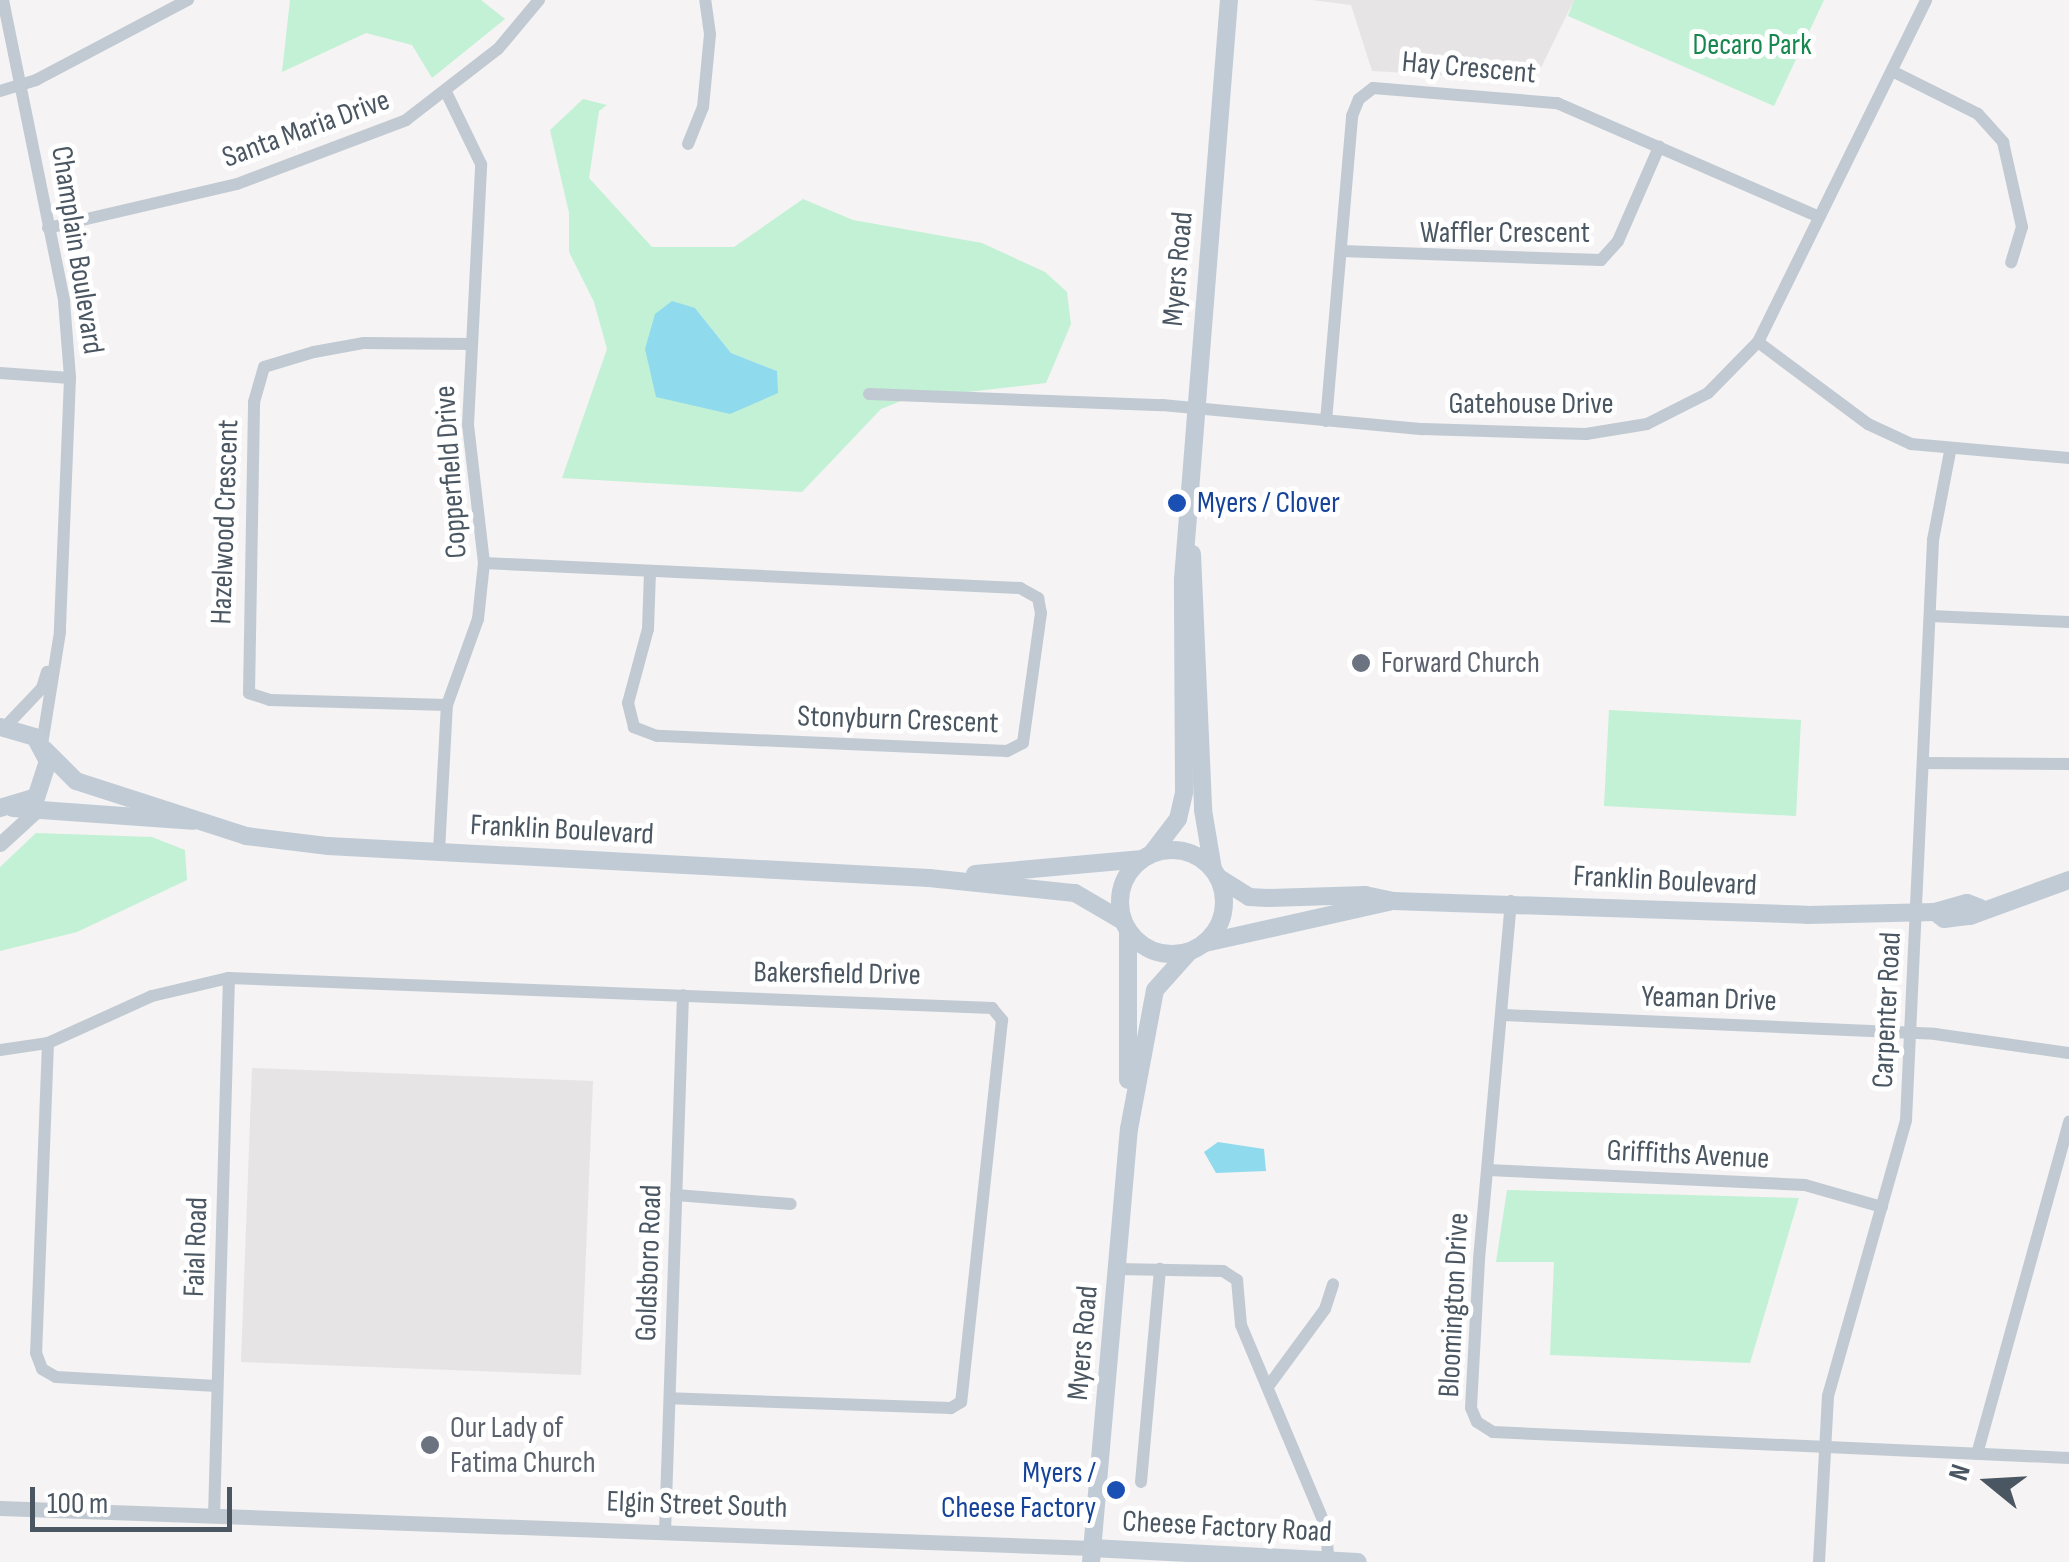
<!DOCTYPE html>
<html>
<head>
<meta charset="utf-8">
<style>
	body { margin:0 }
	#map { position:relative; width:2069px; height:1562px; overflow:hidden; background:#f5f3f3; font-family:"Sofia Sans Condensed",sans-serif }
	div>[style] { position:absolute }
	.education>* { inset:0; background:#e6e4e5 }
	.green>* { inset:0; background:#c3f1d5 }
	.water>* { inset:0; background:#90daee }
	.minor>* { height:12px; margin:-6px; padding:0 6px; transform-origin:6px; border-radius:6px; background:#c1cad2 }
	.tertiary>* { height:15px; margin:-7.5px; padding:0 7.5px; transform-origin:7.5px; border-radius:7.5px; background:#c1cad2 }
	.secondary>* { height:18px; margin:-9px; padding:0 9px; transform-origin:9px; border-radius:9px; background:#c1cbd6 }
	.secondary>.ring { margin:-9px; padding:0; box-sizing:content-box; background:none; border:18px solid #c1cbd6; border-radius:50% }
	.dots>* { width:28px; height:28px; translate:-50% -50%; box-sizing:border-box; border:5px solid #fff; border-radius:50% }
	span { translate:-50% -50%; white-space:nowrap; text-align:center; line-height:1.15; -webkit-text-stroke:10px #fff; paint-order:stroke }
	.park-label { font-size:30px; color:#17864f }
	.street-label { font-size:30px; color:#4a5661 }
	.transit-label { font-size:30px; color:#164399 }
	.left { translate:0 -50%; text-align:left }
	.right { translate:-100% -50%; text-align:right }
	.worship-label { font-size:30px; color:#5b616d }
	.north { position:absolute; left:1939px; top:1432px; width:100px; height:100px; -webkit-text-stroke:8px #fff; paint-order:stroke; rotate:288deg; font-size:28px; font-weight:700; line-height:40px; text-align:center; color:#4a5661 }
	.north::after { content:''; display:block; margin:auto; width:35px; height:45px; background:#4a5661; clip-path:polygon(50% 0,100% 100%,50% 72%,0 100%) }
	.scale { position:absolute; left:30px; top:1487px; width:202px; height:45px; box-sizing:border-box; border:5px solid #4a5661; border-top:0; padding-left:12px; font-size:30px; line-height:35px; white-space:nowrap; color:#4a5661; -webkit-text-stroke:8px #fff; paint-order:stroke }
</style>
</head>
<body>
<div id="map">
	<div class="education">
		<div style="clip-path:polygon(1312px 0,1574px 0,1535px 80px,1372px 71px,1351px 5px)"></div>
		<div style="clip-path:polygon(252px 1068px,593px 1081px,581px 1375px,241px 1362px)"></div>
	</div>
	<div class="green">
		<div style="clip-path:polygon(290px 0,481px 0,505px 19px,432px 78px,412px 45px,366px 33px,282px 72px)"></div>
		<div style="clip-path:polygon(1574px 0,1824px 0,1774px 106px,1568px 16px)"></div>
		<div style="clip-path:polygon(evenodd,583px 99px,607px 105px,599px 111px,589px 178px,652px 247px,734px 247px,803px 199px,853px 220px,982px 243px,1045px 272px,1067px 292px,1071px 324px,1046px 383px,906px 399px,881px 409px,802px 492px,562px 478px,607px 349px,594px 302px,569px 252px,569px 213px,550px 130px,583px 99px,695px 308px,731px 353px,777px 371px,656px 397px,695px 308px)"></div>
		<div style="clip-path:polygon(1609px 710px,1801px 720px,1796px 816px,1604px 806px)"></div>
		<div style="clip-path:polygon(36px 833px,152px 837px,185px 850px,187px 880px,77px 932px,0 951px,0 867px)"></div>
		<div style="clip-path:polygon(1507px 1190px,1799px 1198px,1750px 1363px,1550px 1355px,1554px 1262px,1496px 1262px)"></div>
	</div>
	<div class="water">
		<div style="clip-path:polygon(672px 301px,695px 308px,731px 353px,777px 371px,778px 393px,730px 414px,656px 397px,645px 349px,655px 314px)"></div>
		<div style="clip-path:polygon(1218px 1142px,1264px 1149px,1266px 1171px,1216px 1173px,1204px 1152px)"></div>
	</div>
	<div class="minor">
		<div style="left:3px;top:0;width:307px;rotate:78.5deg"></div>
		<div style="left:64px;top:301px;width:77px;rotate:85.5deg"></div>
		<div style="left:70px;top:378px;width:254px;rotate:92.3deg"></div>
		<div style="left:60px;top:632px;width:114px;rotate:99.1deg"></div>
		<div style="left:1892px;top:71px;width:96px;rotate:26.6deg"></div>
		<div style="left:1978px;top:114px;width:38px;rotate:48deg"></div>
		<div style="left:2003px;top:142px;width:87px;rotate:77.4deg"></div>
		<div style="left:2022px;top:227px;width:37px;rotate:107deg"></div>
		<div style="left:0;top:91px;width:38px;rotate:-17deg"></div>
		<div style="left:36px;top:80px;width:172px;rotate:-27.8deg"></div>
		<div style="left:688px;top:144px;width:40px;rotate:-68deg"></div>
		<div style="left:703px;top:107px;width:73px;rotate:-84.5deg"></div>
		<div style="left:710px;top:34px;width:34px;rotate:-98deg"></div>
		<div style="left:48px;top:228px;width:194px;rotate:-13.1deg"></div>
		<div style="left:237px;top:184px;width:181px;rotate:-20.7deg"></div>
		<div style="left:406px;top:120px;width:116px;rotate:-37.7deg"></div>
		<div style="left:498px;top:49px;width:64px;rotate:-50.1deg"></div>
		<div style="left:1341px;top:251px;width:260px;rotate:2deg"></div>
		<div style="left:1601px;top:260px;width:25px;rotate:-48deg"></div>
		<div style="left:1618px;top:241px;width:103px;rotate:-66.4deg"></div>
		<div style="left:1758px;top:342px;width:137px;rotate:36.7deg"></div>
		<div style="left:1868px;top:424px;width:47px;rotate:24.9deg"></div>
		<div style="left:1911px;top:444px;width:159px;rotate:5.1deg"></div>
		<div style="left:0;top:373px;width:70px;rotate:4.1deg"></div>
		<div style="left:869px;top:394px;width:293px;rotate:2.2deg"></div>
		<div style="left:1162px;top:405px;width:262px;rotate:5.3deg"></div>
		<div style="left:1423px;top:429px;width:163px;rotate:1.8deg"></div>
		<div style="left:1586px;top:434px;width:62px;rotate:-9.3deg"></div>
		<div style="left:1647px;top:424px;width:68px;rotate:-26.9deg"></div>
		<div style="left:1708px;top:393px;width:71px;rotate:-45.6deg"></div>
		<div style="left:1758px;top:342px;width:381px;rotate:-63.8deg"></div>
		<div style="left:1326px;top:421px;width:306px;rotate:-85.1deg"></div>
		<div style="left:1352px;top:116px;width:18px;rotate:-68deg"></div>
		<div style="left:1359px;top:99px;width:18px;rotate:-38deg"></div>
		<div style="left:1373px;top:88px;width:185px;rotate:4.7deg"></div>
		<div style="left:1557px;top:103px;width:286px;rotate:23.5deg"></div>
		<div style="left:484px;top:563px;width:537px;rotate:2.67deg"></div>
		<div style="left:1020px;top:588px;width:21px;rotate:29deg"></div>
		<div style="left:1038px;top:598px;width:15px;rotate:79deg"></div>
		<div style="left:1041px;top:613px;width:131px;rotate:97.9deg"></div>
		<div style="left:1023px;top:743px;width:18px;rotate:153deg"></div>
		<div style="left:1007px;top:751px;width:350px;rotate:-177.5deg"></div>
		<div style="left:657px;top:736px;width:25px;rotate:-159deg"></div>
		<div style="left:634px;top:727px;width:25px;rotate:-104deg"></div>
		<div style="left:628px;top:703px;width:77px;rotate:-74.9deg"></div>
		<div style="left:648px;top:629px;width:57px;rotate:-88deg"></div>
		<div style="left:1930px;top:616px;width:139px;rotate:2.5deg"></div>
		<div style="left:447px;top:705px;width:177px;rotate:-178.4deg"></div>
		<div style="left:270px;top:700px;width:22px;rotate:-162deg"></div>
		<div style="left:249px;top:693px;width:291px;rotate:-89deg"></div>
		<div style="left:254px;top:402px;width:36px;rotate:-74deg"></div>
		<div style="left:264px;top:367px;width:52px;rotate:-16.7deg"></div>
		<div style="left:314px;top:352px;width:51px;rotate:-10.2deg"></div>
		<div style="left:364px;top:343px;width:108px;rotate:0.5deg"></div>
		<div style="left:5px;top:727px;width:54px;rotate:-46.5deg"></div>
		<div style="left:42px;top:688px;width:17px;rotate:-73deg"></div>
		<div style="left:1924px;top:763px;width:145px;rotate:0.4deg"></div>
		<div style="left:439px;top:851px;width:146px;rotate:-86.9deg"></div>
		<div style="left:447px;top:705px;width:91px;rotate:-70.2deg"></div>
		<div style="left:478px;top:619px;width:56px;rotate:-83.9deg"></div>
		<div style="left:484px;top:563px;width:139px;rotate:-96.6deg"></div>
		<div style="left:468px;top:425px;width:261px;rotate:-87.1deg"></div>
		<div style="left:481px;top:164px;width:78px;rotate:-115.9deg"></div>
		<div style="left:1511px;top:901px;width:360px;rotate:95.1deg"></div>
		<div style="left:1479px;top:1260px;width:148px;rotate:93.1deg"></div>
		<div style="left:1471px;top:1408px;width:15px;rotate:67deg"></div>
		<div style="left:1477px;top:1422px;width:19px;rotate:32deg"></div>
		<div style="left:1493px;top:1432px;width:577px;rotate:2.58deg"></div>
		<div style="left:1504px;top:1015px;width:431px;rotate:2.5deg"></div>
		<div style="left:1935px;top:1034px;width:135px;rotate:8.1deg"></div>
		<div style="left:48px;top:1043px;width:310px;rotate:92.2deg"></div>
		<div style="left:36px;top:1353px;width:17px;rotate:69deg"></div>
		<div style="left:42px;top:1369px;width:16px;rotate:30deg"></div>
		<div style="left:56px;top:1377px;width:161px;rotate:3.2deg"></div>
		<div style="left:0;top:1050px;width:49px;rotate:-8.3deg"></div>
		<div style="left:48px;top:1043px;width:114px;rotate:-24.3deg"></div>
		<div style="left:152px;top:996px;width:79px;rotate:-13.2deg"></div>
		<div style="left:229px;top:978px;width:764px;rotate:2.25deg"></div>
		<div style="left:992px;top:1008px;width:16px;rotate:50deg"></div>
		<div style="left:1002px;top:1020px;width:384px;rotate:96.1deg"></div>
		<div style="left:961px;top:1402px;width:12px;rotate:149deg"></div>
		<div style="left:951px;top:1408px;width:281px;rotate:-178deg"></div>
		<div style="left:1488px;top:1170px;width:317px;rotate:2.7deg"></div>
		<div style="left:1805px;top:1185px;width:80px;rotate:15.9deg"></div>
		<div style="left:676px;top:1195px;width:115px;rotate:4.5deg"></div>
		<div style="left:1117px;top:1269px;width:106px;rotate:1.1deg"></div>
		<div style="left:1223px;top:1271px;width:17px;rotate:33deg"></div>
		<div style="left:1237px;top:1280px;width:45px;rotate:84.9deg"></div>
		<div style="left:1241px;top:1325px;width:219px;rotate:67.2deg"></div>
		<div style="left:1326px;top:1527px;width:32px;rotate:86deg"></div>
		<div style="left:1270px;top:1384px;width:93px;rotate:-53.7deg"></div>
		<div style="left:1325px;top:1309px;width:26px;rotate:-72deg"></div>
		<div style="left:1977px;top:1454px;width:345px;rotate:-74.5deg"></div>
		<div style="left:1141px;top:1482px;width:214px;rotate:-84.9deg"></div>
		<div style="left:214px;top:1517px;width:539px;rotate:-88.41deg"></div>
		<div style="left:665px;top:1532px;width:537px;rotate:-88.08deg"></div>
		<div style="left:1819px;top:1562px;width:166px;rotate:-86.9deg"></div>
		<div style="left:1828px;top:1396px;width:287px;rotate:-74.2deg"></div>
		<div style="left:1906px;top:1120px;width:581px;rotate:-87.33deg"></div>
		<div style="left:1933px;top:540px;width:90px;rotate:-79.1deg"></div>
	</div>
	<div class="tertiary">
		<div style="left:0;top:844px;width:50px;rotate:-42.6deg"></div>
		<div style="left:0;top:1508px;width:1093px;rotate:2.1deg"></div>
	</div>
	<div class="secondary">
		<div style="left:1192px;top:554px;width:256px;rotate:87.5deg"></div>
		<div style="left:1203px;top:810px;width:60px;rotate:80.4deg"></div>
		<div style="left:0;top:727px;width:36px;rotate:16deg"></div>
		<div style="left:35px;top:737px;width:27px;rotate:62deg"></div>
		<div style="left:48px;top:761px;width:38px;rotate:108deg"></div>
		<div style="left:36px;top:797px;width:38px;rotate:163deg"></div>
		<div style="left:44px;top:749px;width:45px;rotate:45deg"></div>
		<div style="left:76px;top:781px;width:179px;rotate:17.9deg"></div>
		<div style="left:246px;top:836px;width:83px;rotate:7deg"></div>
		<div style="left:328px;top:846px;width:602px;rotate:3.05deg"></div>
		<div style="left:929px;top:878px;width:147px;rotate:5.9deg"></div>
		<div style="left:1075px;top:893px;width:56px;rotate:30.3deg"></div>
		<div style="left:13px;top:808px;width:180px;rotate:4.1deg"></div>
		<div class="ring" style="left:1120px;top:850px;width:86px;height:86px"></div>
		<div style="left:1152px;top:853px;width:43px;rotate:-52.6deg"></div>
		<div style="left:1178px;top:819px;width:28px;rotate:-77deg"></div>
		<div style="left:1184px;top:792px;width:213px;rotate:-90.3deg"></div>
		<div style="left:1183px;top:579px;width:581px;rotate:-85.46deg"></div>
		<div style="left:975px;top:874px;width:168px;rotate:-5.1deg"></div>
		<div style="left:1219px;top:878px;width:36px;rotate:32deg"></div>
		<div style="left:1249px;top:897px;width:18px;rotate:3deg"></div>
		<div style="left:1267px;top:898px;width:98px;rotate:-1.8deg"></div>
		<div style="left:1365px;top:895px;width:29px;rotate:12deg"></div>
		<div style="left:1393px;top:901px;width:414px;rotate:1.9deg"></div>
		<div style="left:1807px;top:915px;width:128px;rotate:-1.3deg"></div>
		<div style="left:1935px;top:912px;width:33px;rotate:-16deg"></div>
		<div style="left:1967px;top:903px;width:14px;rotate:21deg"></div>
		<div style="left:1935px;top:912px;width:11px;rotate:38deg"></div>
		<div style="left:1944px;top:919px;width:26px;rotate:-7deg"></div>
		<div style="left:1970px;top:916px;width:105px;rotate:-20deg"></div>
		<div style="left:1128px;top:930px;width:150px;rotate:90deg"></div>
		<div style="left:1205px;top:943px;width:189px;rotate:-12.6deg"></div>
		<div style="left:1092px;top:1548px;width:266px;rotate:3deg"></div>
		<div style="left:1091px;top:1562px;width:435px;rotate:-85deg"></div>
		<div style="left:1129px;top:1129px;width:141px;rotate:-79.4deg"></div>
		<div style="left:1155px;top:990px;width:51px;rotate:-48.2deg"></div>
	</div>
	<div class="dots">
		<div style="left:1177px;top:503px;background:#1a4fb4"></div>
		<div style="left:1361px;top:663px;background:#6b7280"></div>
		<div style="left:430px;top:1445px;background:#6b7280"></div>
		<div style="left:1116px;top:1490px;background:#1a4fb4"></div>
	</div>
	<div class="park-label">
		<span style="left:1752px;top:45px">Decaro Park</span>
	</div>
	<div class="street-label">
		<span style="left:1469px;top:68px;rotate:5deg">Hay Crescent</span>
		<span style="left:306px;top:129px;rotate:-20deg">Santa Maria Drive</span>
		<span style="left:1505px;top:233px">Waffler Crescent</span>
		<span style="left:77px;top:250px;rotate:81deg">Champlain Boulevard</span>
		<span style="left:1178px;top:269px;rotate:-85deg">Myers Road</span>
		<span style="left:1531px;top:404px">Gatehouse Drive</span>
		<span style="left:451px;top:472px;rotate:-94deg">Copperfield Drive</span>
		<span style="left:225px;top:522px;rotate:-88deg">Hazelwood Crescent</span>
		<span style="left:898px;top:720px;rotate:2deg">Stonyburn Crescent</span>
		<span style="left:562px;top:830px;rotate:3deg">Franklin Boulevard</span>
		<span style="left:1665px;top:881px;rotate:3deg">Franklin Boulevard</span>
		<span style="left:837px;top:974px;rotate:1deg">Bakersfield Drive</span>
		<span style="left:1709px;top:999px;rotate:2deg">Yeaman Drive</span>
		<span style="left:1887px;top:1010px;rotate:-87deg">Carpenter Road</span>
		<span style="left:1688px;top:1155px;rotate:3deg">Griffiths Avenue</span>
		<span style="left:196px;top:1247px;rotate:-88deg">Faial Road</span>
		<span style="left:649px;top:1263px;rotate:-88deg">Goldsboro Road</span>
		<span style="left:1454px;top:1305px;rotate:-87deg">Bloomington Drive</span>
		<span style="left:1083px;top:1343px;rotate:-85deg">Myers Road</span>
		<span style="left:697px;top:1505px;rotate:2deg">Elgin Street South</span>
		<span style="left:1227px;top:1527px;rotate:3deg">Cheese Factory Road</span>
	</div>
	<div class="transit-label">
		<span class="left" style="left:1197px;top:503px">Myers / Clover</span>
		<span class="right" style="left:1096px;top:1490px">Myers /<br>Cheese Factory</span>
	</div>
	<div class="worship-label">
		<span class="left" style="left:1381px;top:663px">Forward Church</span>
		<span class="left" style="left:450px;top:1445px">Our Lady of<br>Fatima Church</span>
	</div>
	<div class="north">N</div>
	<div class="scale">100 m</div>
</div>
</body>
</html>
